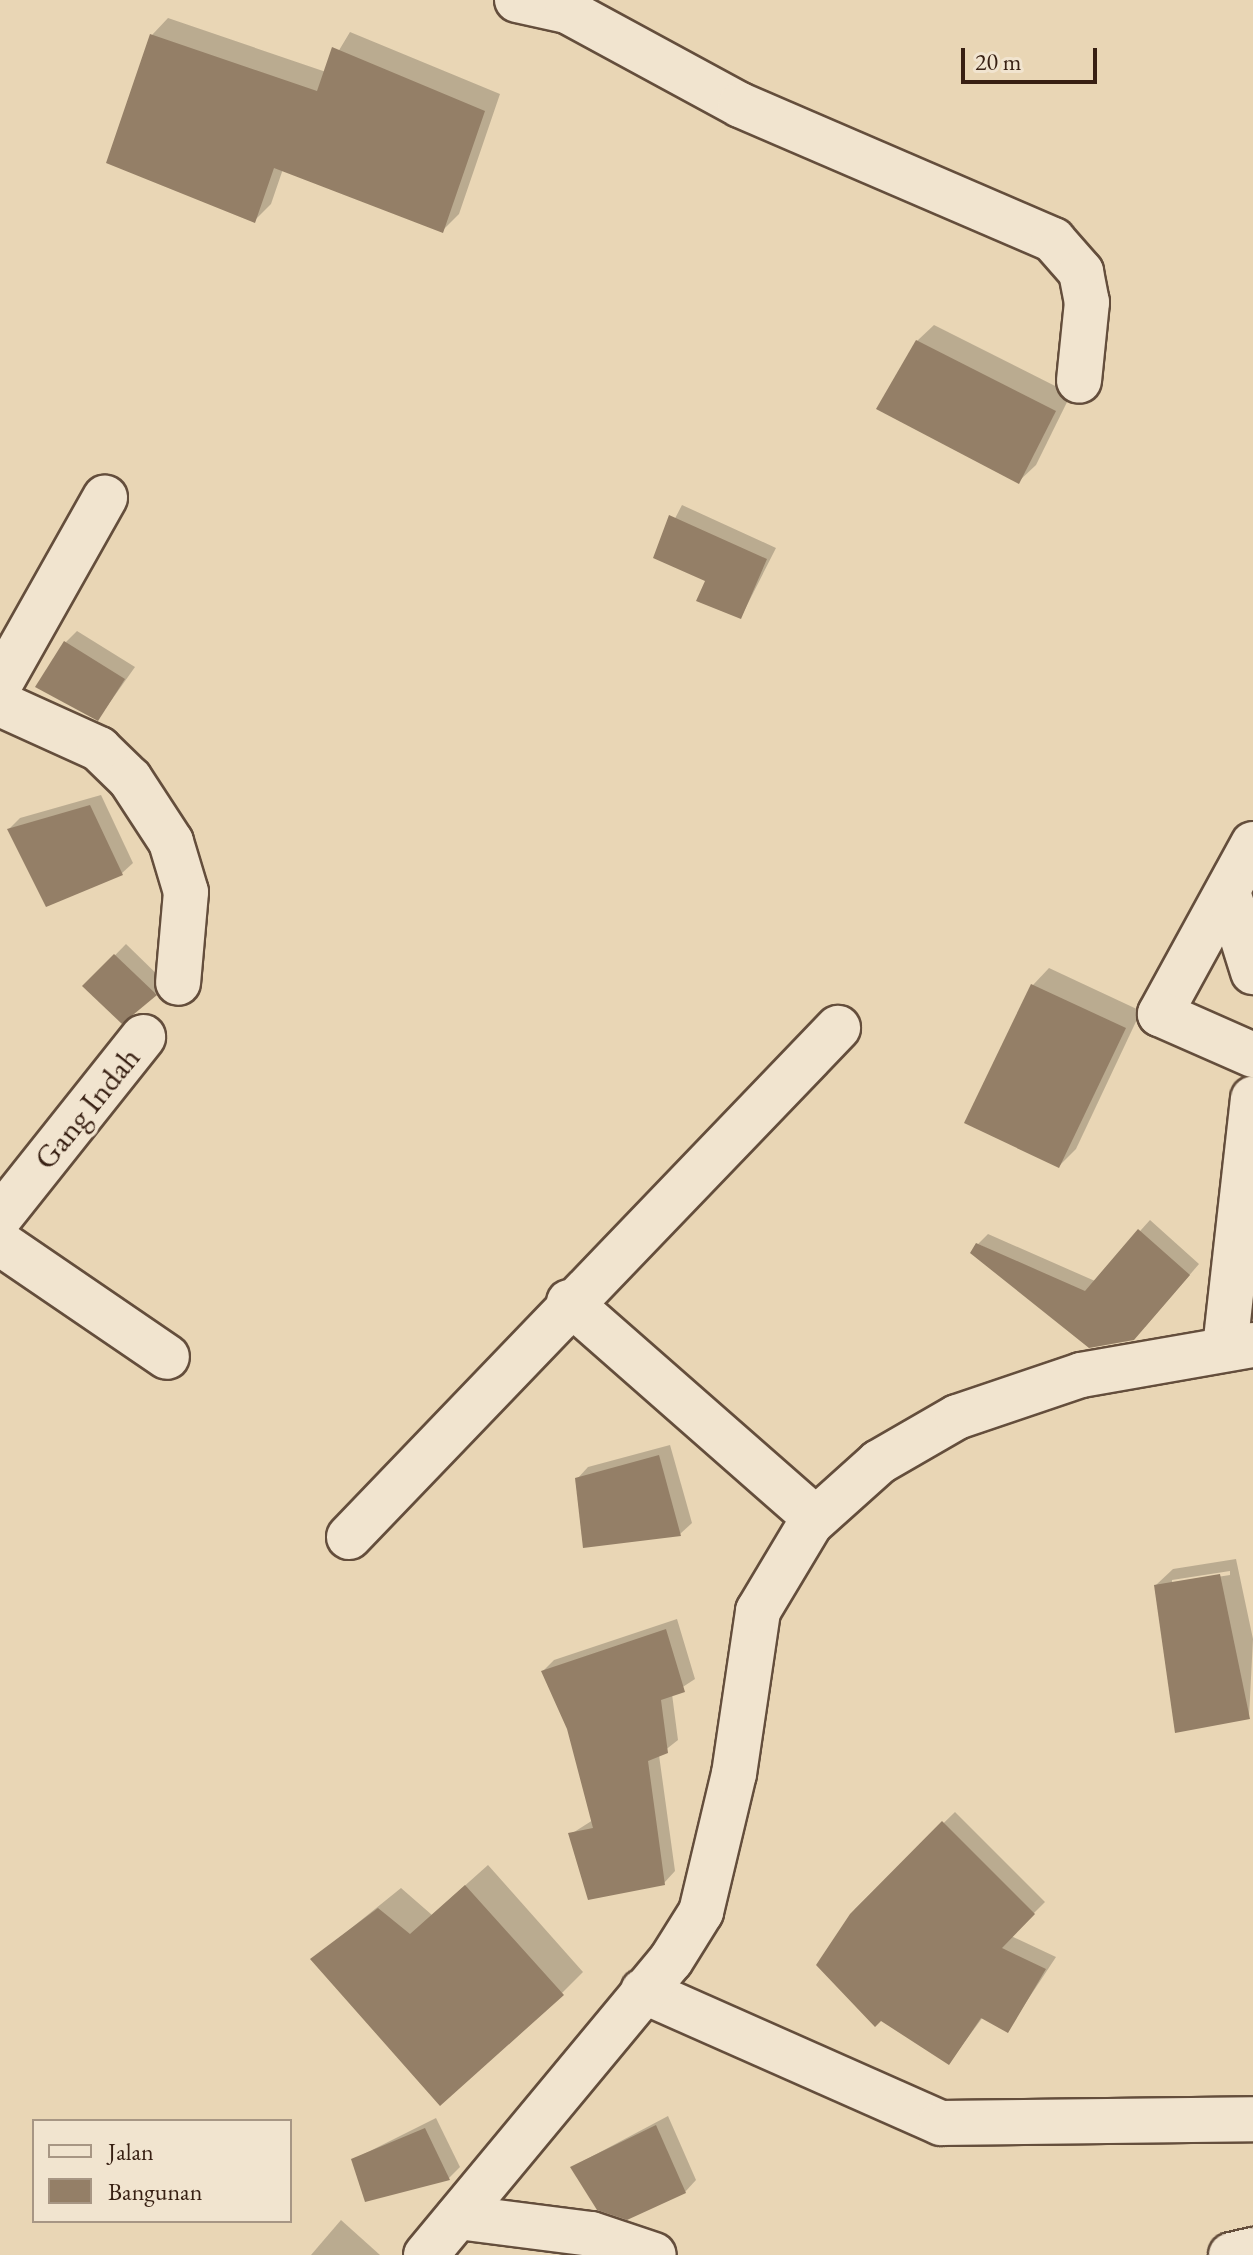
<!DOCTYPE html>
<html>
<head>
<meta charset="utf-8">
<style>
	body { margin:0 }
	#map { position:relative; width:1253px; height:2255px; overflow:hidden; background:#e9d6b5; font-family:"EB Garamond",serif }
	div>[style] { position:absolute }
	.shadow>* { inset:0; background:#0003 }
	.building>* { inset:0; background:#947f67 }
	.roads { filter:drop-shadow(2px 0 #644e3c) drop-shadow(-2px 0 #644e3c) drop-shadow(0 2px #644e3c) drop-shadow(0 -2px #644e3c) }
	.minor>* { height:44px; margin:-22px; padding:0 22px; transform-origin:22px; border-radius:22px; background:#f1e4cf }
	span { translate:-50% -50%; white-space:nowrap; text-align:center; line-height:1.15; -webkit-text-stroke:7px #f1e4cf; paint-order:stroke }
	.street-label { font-size:32px; color:#382013 }
	.legend { position:absolute; left:32px; top:2119px; width:260px; height:104px; box-sizing:border-box; background:#f1e4cf; border:2px solid #a79684; margin:0; padding:10px 14px; list-style:none; font-size:24px; color:#382013 }
	.legend li { display:flex; align-items:center; gap:16px; height:40px }
	.legend b { width:40px; border:2px solid #a79684 }
	.scale { position:absolute; left:961px; top:48px; width:136px; height:36px; box-sizing:border-box; border:4px solid #382013; border-top:0; padding-left:10px; font-size:24px; line-height:28px; white-space:nowrap; color:#382013; -webkit-text-stroke:6px #f1e4cf; paint-order:stroke }
</style>
</head>
<body>
<div id="map">
	<div class="shadow">
		<div style="clip-path:polygon(168px 18px,326px 72px,350px 32px,500px 94px,459px 214px,442px 231px,283px 169px,271px 204px,254px 221px,152px 35px)"></div>
		<div style="clip-path:polygon(934px 325px,1071px 394px,1036px 465px,1019px 481px,917px 341px)"></div>
		<div style="clip-path:polygon(682px 505px,776px 548px,741px 617px,707px 580px,655px 557px)"></div>
		<div style="clip-path:polygon(77px 631px,135px 667px,98px 719px,66px 642px)"></div>
		<div style="clip-path:polygon(101px 795px,133px 863px,121px 874px,9px 829px,20px 818px)"></div>
		<div style="clip-path:polygon(126px 944px,166px 983px,155px 994px,85px 986px)"></div>
		<div style="clip-path:polygon(1049px 968px,1141px 1011px,1076px 1149px,1059px 1166px,1033px 985px)"></div>
		<div style="clip-path:polygon(1150px 1220px,1199px 1264px,1145px 1327px,978px 1244px,988px 1234px,1095px 1281px)"></div>
		<div style="clip-path:polygon(670px 1445px,692px 1523px,680px 1534px,584px 1546px,577px 1479px,588px 1467px)"></div>
		<div style="clip-path:polygon(evenodd,1236px 1559px,1253px 1639px,1249px 1717px,1156px 1585px,1173px 1569px,1236px 1559px,1230px 1571px,1230px 1575px,1172px 1584px,1172px 1580px,1230px 1571px)"></div>
		<div style="clip-path:polygon(677px 1619px,695px 1679px,672px 1694px,678px 1740px,659px 1755px,675px 1871px,664px 1883px,571px 1834px,593px 1820px,569px 1728px,543px 1671px,554px 1660px)"></div>
		<div style="clip-path:polygon(955px 1812px,1045px 1902px,1011px 1936px,1056px 1957px,1007px 2031px,983px 2017px,949px 2063px,819px 1965px,855px 1909px)"></div>
		<div style="clip-path:polygon(488px 1865px,583px 1972px,562px 1993px,313px 1959px,401px 1888px,432px 1915px)"></div>
		<div style="clip-path:polygon(668px 2116px,696px 2180px,685px 2192px,572px 2167px)"></div>
		<div style="clip-path:polygon(436px 2118px,460px 2167px,449px 2178px,366px 2200px,354px 2159px)"></div>
		<div style="clip-path:polygon(341px 2220px,380px 2255px,311px 2255px)"></div>
	</div>
	<div class="building">
		<div style="clip-path:polygon(150px 34px,317px 91px,332px 47px,485px 111px,443px 233px,274px 168px,255px 223px,106px 163px)"></div>
		<div style="clip-path:polygon(916px 340px,1056px 411px,1019px 484px,876px 409px)"></div>
		<div style="clip-path:polygon(669px 515px,767px 559px,741px 619px,696px 601px,705px 581px,653px 558px)"></div>
		<div style="clip-path:polygon(64px 641px,125px 679px,98px 721px,35px 687px)"></div>
		<div style="clip-path:polygon(90px 805px,123px 875px,46px 907px,7px 829px)"></div>
		<div style="clip-path:polygon(114px 954px,157px 995px,122px 1024px,82px 986px)"></div>
		<div style="clip-path:polygon(1031px 984px,1126px 1028px,1059px 1168px,964px 1123px)"></div>
		<div style="clip-path:polygon(1138px 1229px,1190px 1275px,1134px 1340px,1089px 1348px,970px 1253px,976px 1243px,1085px 1291px)"></div>
		<div style="clip-path:polygon(659px 1455px,681px 1536px,583px 1548px,575px 1478px)"></div>
		<div style="clip-path:polygon(1220px 1574px,1250px 1719px,1175px 1733px,1154px 1585px)"></div>
		<div style="clip-path:polygon(666px 1629px,685px 1692px,661px 1700px,668px 1753px,648px 1761px,665px 1885px,588px 1900px,568px 1833px,593px 1828px,567px 1729px,541px 1671px)"></div>
		<div style="clip-path:polygon(942px 1821px,1035px 1914px,1002px 1948px,1046px 1969px,1008px 2033px,981px 2018px,949px 2065px,881px 2021px,875px 2027px,816px 1965px,850px 1914px)"></div>
		<div style="clip-path:polygon(465px 1885px,564px 1995px,440px 2106px,310px 1959px,378px 1908px,410px 1934px)"></div>
		<div style="clip-path:polygon(656px 2125px,686px 2193px,627px 2220px,597px 2210px,570px 2167px)"></div>
		<div style="clip-path:polygon(425px 2128px,450px 2180px,365px 2202px,351px 2159px)"></div>
	</div>
	<div class="roads">
		<div class="minor">
			<div style="left:517px;top:0;width:51px;rotate:12.4deg"></div>
			<div style="left:567px;top:11px;width:197px;rotate:28.5deg"></div>
			<div style="left:740px;top:105px;width:341px;rotate:23.3deg"></div>
			<div style="left:1053px;top:240px;width:43px;rotate:48.8deg"></div>
			<div style="left:1081px;top:272px;width:31px;rotate:79deg"></div>
			<div style="left:1087px;top:302px;width:79px;rotate:95.8deg"></div>
			<div style="left:0;top:684px;width:214px;rotate:-60.6deg"></div>
			<div style="left:0;top:704px;width:109px;rotate:24.4deg"></div>
			<div style="left:99px;top:749px;width:43px;rotate:44.1deg"></div>
			<div style="left:130px;top:779px;width:75px;rotate:56.9deg"></div>
			<div style="left:171px;top:842px;width:52px;rotate:73.3deg"></div>
			<div style="left:186px;top:892px;width:91px;rotate:95deg"></div>
			<div style="left:1253px;top:844px;width:194px;rotate:118.7deg"></div>
			<div style="left:1160px;top:1014px;width:102px;rotate:23.8deg"></div>
			<div style="left:1228px;top:892px;width:84px;rotate:72.6deg"></div>
			<div style="left:0;top:1217px;width:230px;rotate:-51.5deg"></div>
			<div style="left:0;top:1243px;width:202px;rotate:34.3deg"></div>
			<div style="left:569px;top:1302px;width:327px;rotate:41.3deg"></div>
			<div style="left:1225px;top:1348px;width:251px;rotate:-83.6deg"></div>
			<div style="left:349px;top:1537px;width:706px;rotate:-46.15deg"></div>
			<div style="left:643px;top:1991px;width:326px;rotate:23.9deg"></div>
			<div style="left:941px;top:2123px;width:312px;rotate:-0.7deg"></div>
			<div style="left:458px;top:2217px;width:134px;rotate:7.3deg"></div>
			<div style="left:591px;top:2234px;width:66px;rotate:18.4deg"></div>
			<div style="left:426px;top:2255px;width:383px;rotate:-50.3deg"></div>
			<div style="left:671px;top:1960px;width:57px;rotate:-58deg"></div>
			<div style="left:701px;top:1912px;width:142px;rotate:-76.6deg"></div>
			<div style="left:734px;top:1774px;width:165px;rotate:-81.6deg"></div>
			<div style="left:758px;top:1611px;width:101px;rotate:-59.1deg"></div>
			<div style="left:810px;top:1524px;width:93px;rotate:-41.9deg"></div>
			<div style="left:879px;top:1462px;width:90px;rotate:-30deg"></div>
			<div style="left:957px;top:1417px;width:131px;rotate:-18.7deg"></div>
			<div style="left:1081px;top:1375px;width:175px;rotate:-9.9deg"></div>
			<div style="left:1231px;top:2255px;width:23px;rotate:-13deg"></div>
		</div>
	</div>
	<div class="street-label">
		<span style="left:87px;top:1108px;rotate:-51deg">Gang Indah</span>
	</div>
	<ul class="legend">
	<li><b style="height:10px;background:#f1e4cf"></b>Jalan</li>
	<li><b style="height:22px;background:#947f67"></b>Bangunan</li>
	</ul>
	<div class="scale">20 m</div>
</div>
</body>
</html>
